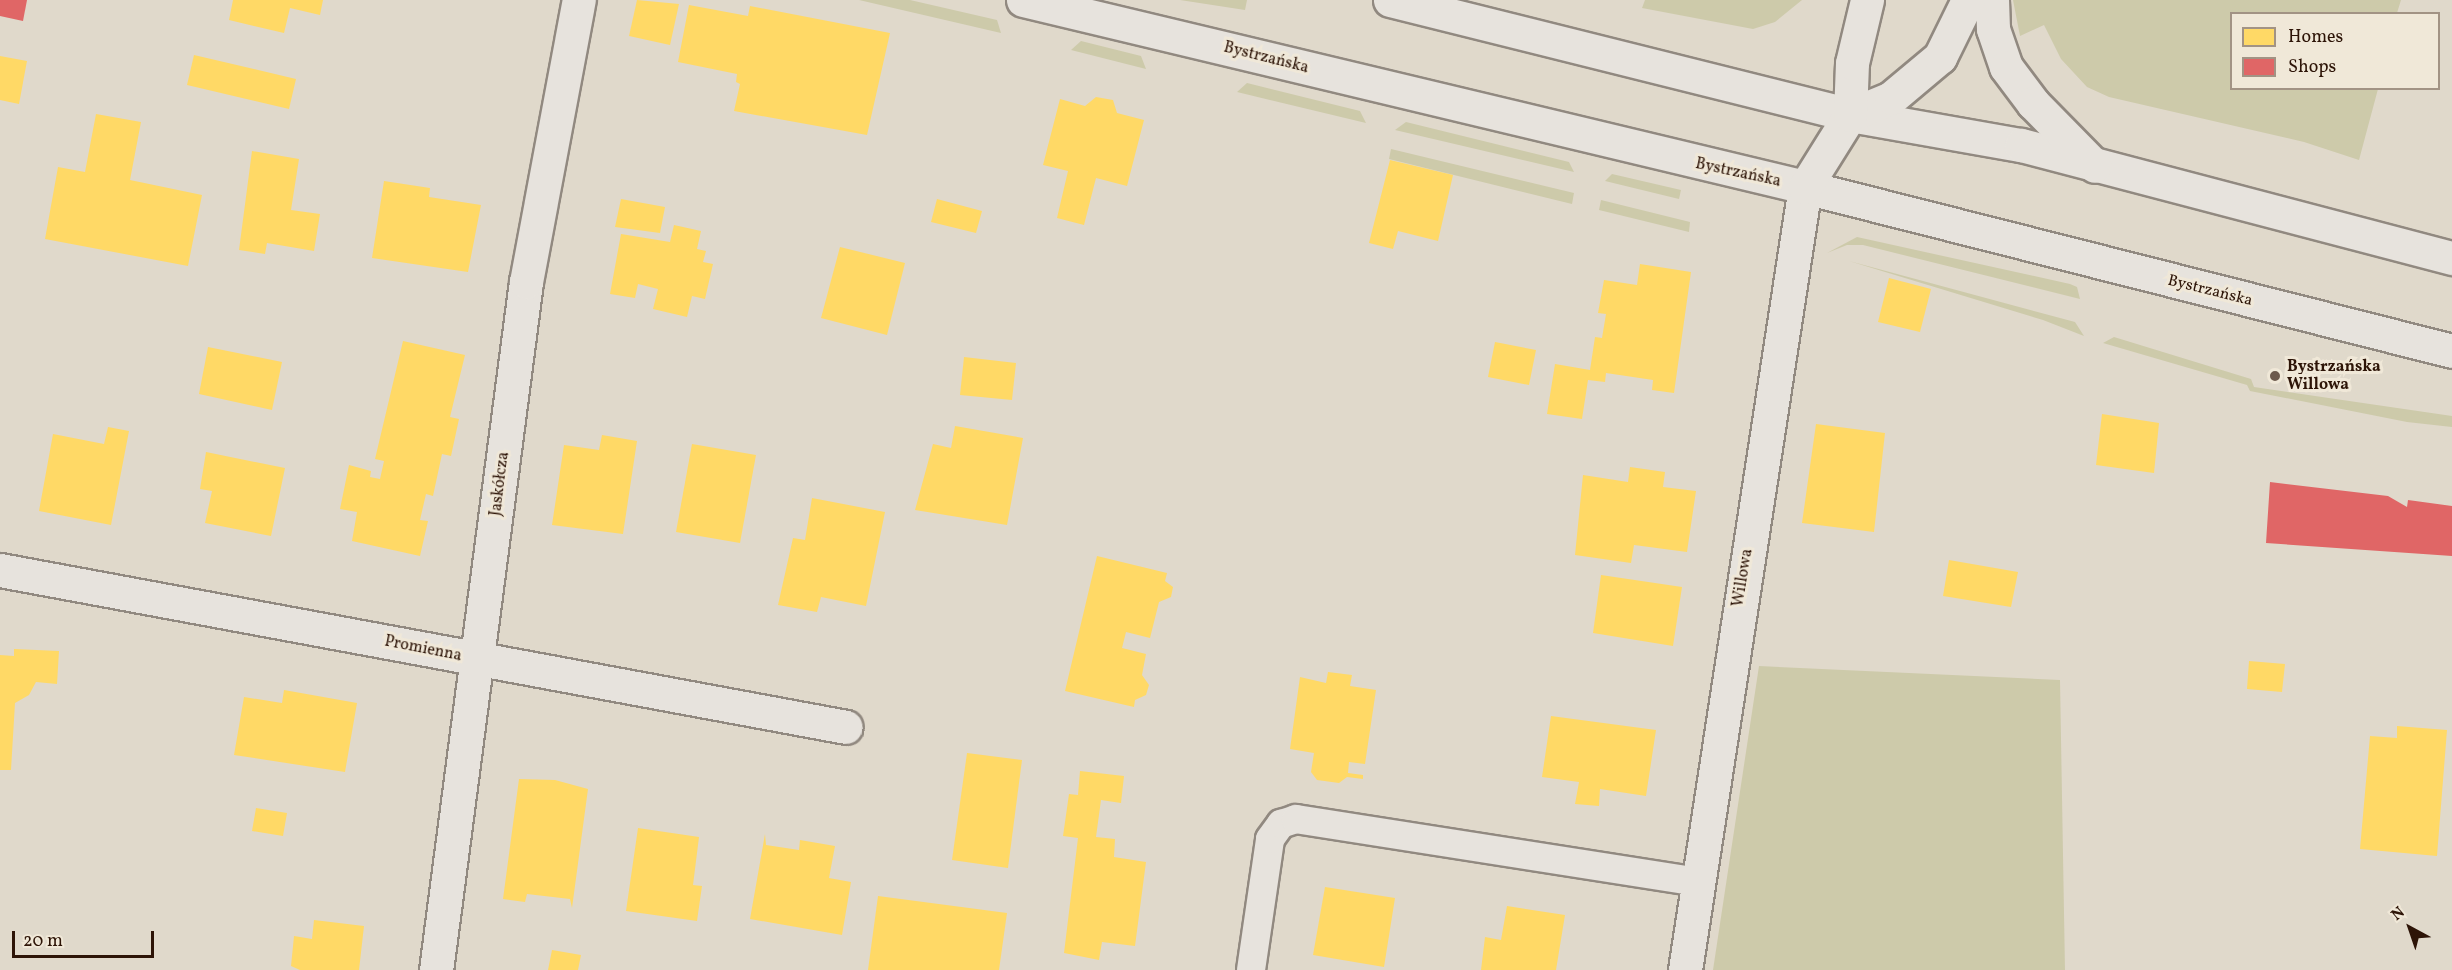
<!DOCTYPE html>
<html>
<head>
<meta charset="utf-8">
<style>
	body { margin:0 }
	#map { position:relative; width:2452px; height:970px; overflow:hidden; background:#e0d9cb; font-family:Vollkorn,serif }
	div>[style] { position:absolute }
	.green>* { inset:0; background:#cdcaaa }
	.homes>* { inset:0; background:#ffd966 }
	.shops>* { inset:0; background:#e06666 }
	.roads { filter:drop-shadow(2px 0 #918980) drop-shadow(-2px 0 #918980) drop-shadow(0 2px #918980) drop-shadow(0 -2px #918980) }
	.lane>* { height:28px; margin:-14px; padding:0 14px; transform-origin:14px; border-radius:14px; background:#e7e3dd }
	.street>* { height:33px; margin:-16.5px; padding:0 16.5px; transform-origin:16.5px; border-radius:16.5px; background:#e7e3dd }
	.secondary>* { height:33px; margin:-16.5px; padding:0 16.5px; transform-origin:16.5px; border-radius:16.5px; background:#e7e3dd }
	.dots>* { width:16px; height:16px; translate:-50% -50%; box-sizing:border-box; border:3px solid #f0e8d8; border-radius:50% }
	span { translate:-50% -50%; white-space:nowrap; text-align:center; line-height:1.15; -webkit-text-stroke:6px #f0e8d8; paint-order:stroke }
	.street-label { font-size:16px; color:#2d1407 }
	.poi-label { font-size:16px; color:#2d1407; font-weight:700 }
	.left { translate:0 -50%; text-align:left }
	.legend { position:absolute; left:2230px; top:12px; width:210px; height:78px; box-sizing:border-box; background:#f0e8d8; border:2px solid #a29384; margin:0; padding:8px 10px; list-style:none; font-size:18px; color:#2d1407 }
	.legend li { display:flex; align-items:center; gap:12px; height:30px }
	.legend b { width:30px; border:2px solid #a29384 }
	.north { position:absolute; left:2380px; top:898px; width:60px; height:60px; -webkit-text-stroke:4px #f0e8d8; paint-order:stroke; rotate:320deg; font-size:16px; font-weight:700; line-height:24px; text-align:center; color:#2d1407 }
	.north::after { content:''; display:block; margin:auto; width:21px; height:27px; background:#2d1407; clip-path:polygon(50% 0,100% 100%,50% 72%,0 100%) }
	.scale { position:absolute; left:12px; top:931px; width:142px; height:27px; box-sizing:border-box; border:3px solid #2d1407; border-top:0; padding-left:8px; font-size:18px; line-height:21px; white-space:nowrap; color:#2d1407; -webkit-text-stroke:4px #f0e8d8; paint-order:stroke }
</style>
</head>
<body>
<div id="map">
	<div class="green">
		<div style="clip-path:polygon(859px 0,910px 0,997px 20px,1001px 33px)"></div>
		<div style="clip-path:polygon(1180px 0,1247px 0,1245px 10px)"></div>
		<div style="clip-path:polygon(1645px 0,1802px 0,1775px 22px,1753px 29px,1642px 8px)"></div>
		<div style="clip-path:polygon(2013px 0,2401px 0,2397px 13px,2232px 14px,2232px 88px,2378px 89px,2359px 160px,2304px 142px,2109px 97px,2087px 87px,2061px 59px,2044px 25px,2020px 36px)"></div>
		<div style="clip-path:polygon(1081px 41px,1141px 56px,1146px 69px,1071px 50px)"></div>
		<div style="clip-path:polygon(1247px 83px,1360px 111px,1366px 123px,1237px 92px)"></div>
		<div style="clip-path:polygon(1406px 122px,1569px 162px,1574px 172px,1395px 130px)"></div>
		<div style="clip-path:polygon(1391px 149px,1574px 193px,1572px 204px,1389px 159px)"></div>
		<div style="clip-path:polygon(1612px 174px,1681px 190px,1679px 199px,1605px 181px)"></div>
		<div style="clip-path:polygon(1601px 200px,1690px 222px,1689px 232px,1599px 210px)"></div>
		<div style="clip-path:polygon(1857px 237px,2070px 284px,2077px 287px,2080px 299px,1863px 245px,1847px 245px,1827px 253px)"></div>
		<div style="clip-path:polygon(1849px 261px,2075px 322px,2084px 336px,2043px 320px)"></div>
		<div style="clip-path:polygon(2114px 337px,2251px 379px,2254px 387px,2452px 416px,2452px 427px,2407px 422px,2250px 391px,2247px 385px,2103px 343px)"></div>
		<div style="clip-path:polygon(1759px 666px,2060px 680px,2065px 970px,1713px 970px)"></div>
	</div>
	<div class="homes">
		<div style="clip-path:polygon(233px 0,323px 0,320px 15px,290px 8px,284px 33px,229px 20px)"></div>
		<div style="clip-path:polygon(637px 0,679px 4px,670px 45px,629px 36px)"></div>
		<div style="clip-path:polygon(689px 5px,748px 16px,750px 6px,890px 33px,867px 135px,734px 111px,740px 84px,736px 82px,737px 74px,678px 62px)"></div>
		<div style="clip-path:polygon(194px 55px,296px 79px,289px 109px,187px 85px)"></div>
		<div style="clip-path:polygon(0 56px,27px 61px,19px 104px,0 100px)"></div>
		<div style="clip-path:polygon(1096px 97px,1113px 100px,1117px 113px,1144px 120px,1127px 186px,1096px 178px,1084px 225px,1057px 218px,1068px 171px,1043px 165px,1060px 99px,1085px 106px)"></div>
		<div style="clip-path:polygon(96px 114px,141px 122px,130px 180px,202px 195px,188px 266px,45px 239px,58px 167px,85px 172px)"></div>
		<div style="clip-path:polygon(252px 151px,299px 159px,291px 210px,320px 214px,314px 251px,267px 243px,265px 254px,239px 250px)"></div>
		<div style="clip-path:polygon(1390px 160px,1453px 175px,1438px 241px,1398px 231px,1393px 249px,1369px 243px)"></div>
		<div style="clip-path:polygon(384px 181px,430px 188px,429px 197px,481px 205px,468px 272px,372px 258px)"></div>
		<div style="clip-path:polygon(621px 199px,665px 207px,660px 233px,615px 227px)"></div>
		<div style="clip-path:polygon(937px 199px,982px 211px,976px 233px,931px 222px)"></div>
		<div style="clip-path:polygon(674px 225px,701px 231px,697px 249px,706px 251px,703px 262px,713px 264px,705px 299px,692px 296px,687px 317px,653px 309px,658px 289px,638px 284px,635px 298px,610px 294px,621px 234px,670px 242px)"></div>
		<div style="clip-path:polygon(840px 247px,905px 263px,887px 335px,821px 318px)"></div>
		<div style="clip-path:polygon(1640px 264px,1691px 272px,1674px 393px,1652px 390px,1653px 380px,1606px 373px,1605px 382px,1588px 380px,1582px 419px,1547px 414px,1555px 364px,1590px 370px,1595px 337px,1602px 338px,1606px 314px,1598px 313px,1604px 280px,1637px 285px)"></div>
		<div style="clip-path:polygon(1889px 278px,1931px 289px,1920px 332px,1878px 322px)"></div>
		<div style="clip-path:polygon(403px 341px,465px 355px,450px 417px,459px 419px,451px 456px,442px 454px,433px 496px,426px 494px,420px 520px,428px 521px,420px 556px,352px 541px,357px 512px,340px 509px,349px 465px,371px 471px,370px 477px,380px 479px,384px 461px,375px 459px)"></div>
		<div style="clip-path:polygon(1495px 342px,1536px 350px,1529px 385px,1488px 377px)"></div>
		<div style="clip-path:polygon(208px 347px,282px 362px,272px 410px,199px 394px)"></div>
		<div style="clip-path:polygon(964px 357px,1016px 363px,1012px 400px,960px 395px)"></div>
		<div style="clip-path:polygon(2102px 414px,2159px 423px,2154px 473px,2096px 465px)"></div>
		<div style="clip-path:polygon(1816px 424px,1885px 433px,1874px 532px,1802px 523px)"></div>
		<div style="clip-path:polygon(955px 426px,1023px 438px,1007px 525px,915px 510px,933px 444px,951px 448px)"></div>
		<div style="clip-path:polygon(108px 427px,129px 431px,111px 525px,39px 511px,53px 434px,104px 444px)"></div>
		<div style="clip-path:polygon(602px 435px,637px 441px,623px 534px,552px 525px,564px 445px,599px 450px)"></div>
		<div style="clip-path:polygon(692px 444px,756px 455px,740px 543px,676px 532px)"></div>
		<div style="clip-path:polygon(206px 452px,285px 468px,271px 536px,205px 523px,212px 491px,200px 489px)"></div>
		<div style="clip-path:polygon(1630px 467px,1665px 472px,1663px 487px,1696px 491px,1687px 552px,1634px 545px,1631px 563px,1575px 555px,1583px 475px,1628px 482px)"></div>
		<div style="clip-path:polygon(812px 498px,885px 512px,866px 606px,821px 597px,817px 612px,778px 605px,793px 538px,805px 540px)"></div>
		<div style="clip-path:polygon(1097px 556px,1167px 573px,1165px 581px,1173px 587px,1171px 597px,1159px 602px,1150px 638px,1126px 632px,1122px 648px,1146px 654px,1142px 675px,1149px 685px,1146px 695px,1135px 700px,1134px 707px,1065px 691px)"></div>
		<div style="clip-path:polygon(1949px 560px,2018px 572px,2011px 607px,1943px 596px)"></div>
		<div style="clip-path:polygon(1601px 575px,1682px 587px,1673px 646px,1593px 633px)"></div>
		<div style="clip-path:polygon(14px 649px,59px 651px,57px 684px,36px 682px,29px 695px,15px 703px,11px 770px,0 770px,0 655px,14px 656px)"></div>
		<div style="clip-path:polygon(2249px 661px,2285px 664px,2282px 692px,2247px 689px)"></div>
		<div style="clip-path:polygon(1328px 672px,1352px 675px,1350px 686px,1376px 690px,1365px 764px,1349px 762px,1348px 773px,1363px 775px,1363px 779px,1347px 777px,1339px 783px,1317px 780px,1311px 772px,1314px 753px,1290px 749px,1300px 677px,1326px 683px)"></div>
		<div style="clip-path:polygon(284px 690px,357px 703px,345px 772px,234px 755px,244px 697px,282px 703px)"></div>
		<div style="clip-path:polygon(1551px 716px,1656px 730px,1646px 796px,1600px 789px,1599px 806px,1575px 804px,1579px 782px,1542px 777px)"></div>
		<div style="clip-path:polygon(2397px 726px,2447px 730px,2437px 856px,2360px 849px,2370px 736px,2397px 738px)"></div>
		<div style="clip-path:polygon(967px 753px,1022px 760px,1008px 868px,952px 860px)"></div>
		<div style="clip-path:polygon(1080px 771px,1124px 776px,1121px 803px,1101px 800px,1096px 837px,1115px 839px,1114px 857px,1146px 862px,1135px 946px,1102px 942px,1099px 960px,1064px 953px,1078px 838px,1063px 836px,1069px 794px,1078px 795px)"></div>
		<div style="clip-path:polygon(519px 779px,555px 780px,588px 789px,572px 908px,570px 899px,527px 894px,525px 902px,503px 899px)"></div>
		<div style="clip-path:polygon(256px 808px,287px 813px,283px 836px,252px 831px)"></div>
		<div style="clip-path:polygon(638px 828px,699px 837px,693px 885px,702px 886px,697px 921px,626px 911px)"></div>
		<div style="clip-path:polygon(765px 834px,766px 845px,799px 850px,800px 840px,835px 846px,829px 878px,851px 882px,842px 935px,750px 919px)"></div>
		<div style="clip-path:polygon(1325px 887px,1395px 898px,1384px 967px,1313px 955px)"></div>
		<div style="clip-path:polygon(878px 896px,1007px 913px,999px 970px,868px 970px)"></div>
		<div style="clip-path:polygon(1507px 906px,1565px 915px,1556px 970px,1481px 970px,1485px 937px,1501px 940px)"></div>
		<div style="clip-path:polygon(314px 920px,364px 926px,359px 970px,300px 970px,291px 966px,294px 936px,312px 939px)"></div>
		<div style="clip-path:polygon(552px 950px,581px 955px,578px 970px,548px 970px)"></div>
	</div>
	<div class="shops">
		<div style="clip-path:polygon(0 0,27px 0,23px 21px,0 16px)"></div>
		<div style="clip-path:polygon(2270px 482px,2388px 496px,2407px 507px,2408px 500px,2452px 506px,2452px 556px,2266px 543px)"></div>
	</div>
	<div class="roads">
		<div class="lane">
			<div style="left:1251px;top:970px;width:132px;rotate:-81.7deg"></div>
			<div style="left:1270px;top:839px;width:19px;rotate:-54deg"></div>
			<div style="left:1281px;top:824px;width:16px;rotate:-18deg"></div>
			<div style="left:1296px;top:819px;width:407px;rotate:8.9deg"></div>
		</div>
		<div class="street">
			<div style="left:0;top:570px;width:860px;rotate:10.51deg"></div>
			<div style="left:436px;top:970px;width:694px;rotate:-82.55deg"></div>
			<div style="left:526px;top:282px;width:287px;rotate:-79.4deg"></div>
			<div style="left:1685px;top:970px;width:792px;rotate:-81.29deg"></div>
		</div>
		<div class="secondary">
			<div style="left:1023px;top:0;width:804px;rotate:13.45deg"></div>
			<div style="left:1805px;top:187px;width:667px;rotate:14.22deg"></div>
			<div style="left:1390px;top:0;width:474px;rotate:14deg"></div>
			<div style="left:1850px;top:115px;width:174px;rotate:10deg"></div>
			<div style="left:2021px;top:145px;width:446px;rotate:14.7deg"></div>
			<div style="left:1992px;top:0;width:29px;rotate:88deg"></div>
			<div style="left:1993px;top:29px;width:40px;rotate:71.1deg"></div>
			<div style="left:2006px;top:67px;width:45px;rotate:53.1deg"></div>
			<div style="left:2033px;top:103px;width:88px;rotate:45.5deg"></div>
			<div style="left:1850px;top:115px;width:44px;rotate:-22.5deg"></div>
			<div style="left:1891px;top:98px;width:64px;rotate:-39.9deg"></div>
			<div style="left:1940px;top:57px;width:64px;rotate:-63.8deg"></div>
			<div style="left:1805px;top:187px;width:85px;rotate:-58deg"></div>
			<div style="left:1850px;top:115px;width:52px;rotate:-87.8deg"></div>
			<div style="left:1852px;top:63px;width:65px;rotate:-76.6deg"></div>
		</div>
	</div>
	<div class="dots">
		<div style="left:2275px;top:376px;background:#6c594c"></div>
	</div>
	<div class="street-label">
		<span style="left:1266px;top:58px;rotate:14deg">Bystrzańska</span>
		<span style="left:1738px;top:173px;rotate:12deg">Bystrzańska</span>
		<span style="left:2210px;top:291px;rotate:14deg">Bystrzańska</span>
		<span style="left:500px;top:484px;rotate:-83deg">Jaskółcza</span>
		<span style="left:1743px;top:578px;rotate:-81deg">Willowa</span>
		<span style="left:423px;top:649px;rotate:11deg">Promienna</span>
	</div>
	<div class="poi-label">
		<span class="left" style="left:2287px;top:376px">Bystrzańska<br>Willowa</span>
	</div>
	<ul class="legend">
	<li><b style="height:16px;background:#ffd966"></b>Homes</li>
	<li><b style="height:16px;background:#e06666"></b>Shops</li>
	</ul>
	<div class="north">N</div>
	<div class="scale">20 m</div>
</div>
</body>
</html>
